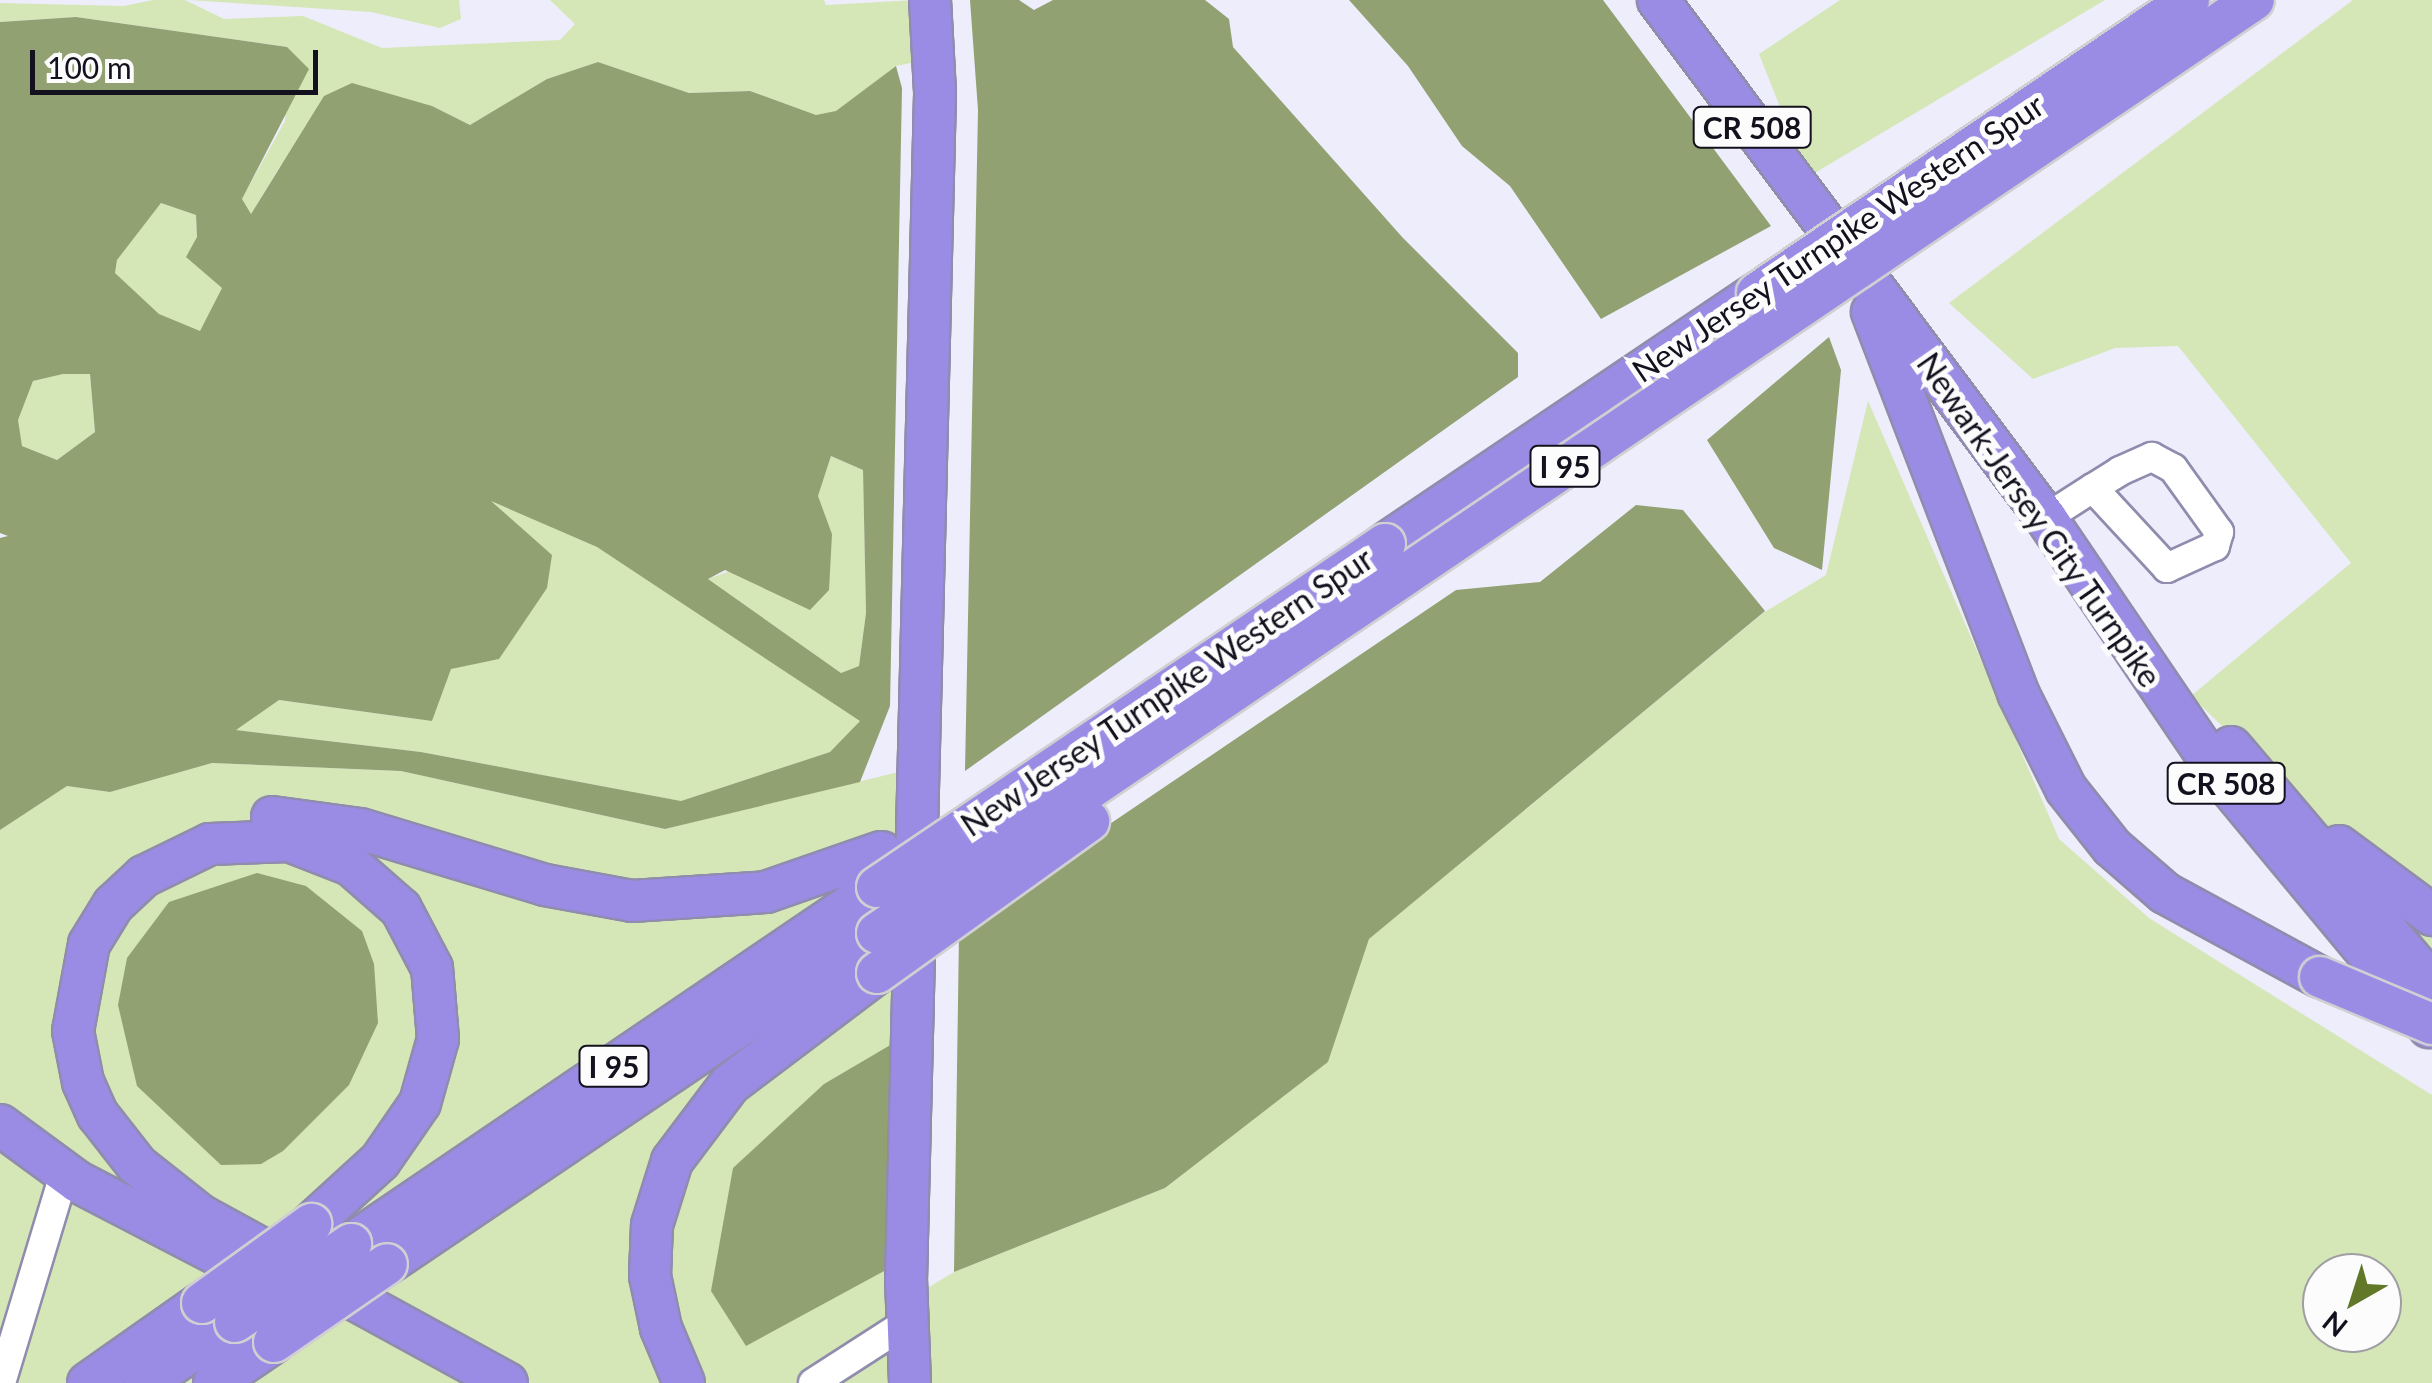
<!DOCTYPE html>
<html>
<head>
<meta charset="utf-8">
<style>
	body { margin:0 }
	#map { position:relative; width:2432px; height:1383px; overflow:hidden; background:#eeedfb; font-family:Lato,sans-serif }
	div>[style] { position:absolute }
	.green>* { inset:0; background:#d5e6b7 }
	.water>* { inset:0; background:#91a171 }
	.roads { filter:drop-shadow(2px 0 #8f8cad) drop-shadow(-2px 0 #8f8cad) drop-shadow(0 2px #8f8cad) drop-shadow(0 -2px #8f8cad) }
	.minor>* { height:28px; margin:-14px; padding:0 14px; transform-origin:14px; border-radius:14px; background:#fff }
	.highway>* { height:40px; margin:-20px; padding:0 20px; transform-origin:20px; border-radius:20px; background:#9a8ce5 }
	.bridges { filter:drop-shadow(2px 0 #d0cfd2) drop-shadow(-2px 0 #d0cfd2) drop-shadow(0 2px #d0cfd2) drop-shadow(0 -2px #d0cfd2) }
	.highway-bridge>* { height:40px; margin:-20px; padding:0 20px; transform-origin:20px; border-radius:20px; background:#9a8ce5 }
	span { translate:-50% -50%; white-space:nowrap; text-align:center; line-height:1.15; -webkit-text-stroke:10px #fcfcfc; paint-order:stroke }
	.shield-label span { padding:2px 8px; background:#fcfcfc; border:2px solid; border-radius:8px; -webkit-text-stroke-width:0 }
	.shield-label { font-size:30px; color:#13111d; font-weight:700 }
	.street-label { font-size:32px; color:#13111d }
	.north { position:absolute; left:2302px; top:1253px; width:100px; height:100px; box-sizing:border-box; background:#fcfcfc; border:2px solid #9f9ea3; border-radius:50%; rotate:219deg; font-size:28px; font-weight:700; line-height:40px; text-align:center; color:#13111d }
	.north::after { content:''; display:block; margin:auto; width:35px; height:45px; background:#627829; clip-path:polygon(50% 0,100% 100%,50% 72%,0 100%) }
	.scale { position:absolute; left:30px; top:50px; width:288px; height:45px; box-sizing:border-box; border:5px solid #13111d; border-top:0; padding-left:12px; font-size:30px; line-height:35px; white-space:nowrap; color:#13111d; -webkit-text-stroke:8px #fcfcfc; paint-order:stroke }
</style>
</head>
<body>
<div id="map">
	<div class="green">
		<div style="clip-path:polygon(153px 0,185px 0,224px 19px,303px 16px,382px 48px,560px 40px,575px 24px,550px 0,824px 0,826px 5px,916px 0,920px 61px,896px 66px,836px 112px,816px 115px,750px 91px,689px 93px,598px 62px,547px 79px,470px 125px,432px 106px,352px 84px,279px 168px,251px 214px,241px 200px,285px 121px,287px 47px,76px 17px,0 22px,0 3px,124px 6px)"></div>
		<div style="clip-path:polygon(190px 0,459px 0,461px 19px,440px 28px,371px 12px)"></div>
		<div style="clip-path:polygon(1840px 0,2105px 0,1808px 177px,1759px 54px)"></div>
		<div style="clip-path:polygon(2353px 0,2432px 0,2432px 984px,2403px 951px,2429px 915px,2391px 889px,2191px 696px,2351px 563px,2178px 346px,2115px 348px,2033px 379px,1949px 303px)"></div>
		<div style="clip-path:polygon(161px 203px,196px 215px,197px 237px,187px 257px,222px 288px,200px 332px,159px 314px,115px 273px,117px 260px)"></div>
		<div style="clip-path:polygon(63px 374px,90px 374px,95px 432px,57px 460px,22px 446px,17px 420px,33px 381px)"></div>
		<div style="clip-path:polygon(evenodd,1868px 401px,2059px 839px,2149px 918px,2432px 1095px,2432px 1383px,0 1383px,0 830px,67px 786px,110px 792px,212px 763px,401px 771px,665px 829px,907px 770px,892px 1044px,824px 1084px,906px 1301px,954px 1272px,1165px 1188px,1328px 1062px,1369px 939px,1763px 613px,1826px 575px,1868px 401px,2322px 1273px,2382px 1273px,2382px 1333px,2322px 1333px,2322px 1273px)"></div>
		<div style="clip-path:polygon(831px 456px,863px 470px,866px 613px,859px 666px,841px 673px,708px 579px,832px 534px,818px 496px)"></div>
		<div style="clip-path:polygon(486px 499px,597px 547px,861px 720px,830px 752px,681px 801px,421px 752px,235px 730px,278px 700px,432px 721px,451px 668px,499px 659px)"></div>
	</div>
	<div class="water">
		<div style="clip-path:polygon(970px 0,1019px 0,1034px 10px,1053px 0,1205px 0,1229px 19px,1233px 47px,1403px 238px,1518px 353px,1518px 377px,965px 771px,978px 110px)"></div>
		<div style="clip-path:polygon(1349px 0,1603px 0,1771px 226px,1601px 319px,1510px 186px,1462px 146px,1408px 66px)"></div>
		<div style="clip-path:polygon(evenodd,76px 17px,287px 47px,309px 69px,242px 199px,251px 214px,324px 96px,352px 83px,432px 106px,470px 125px,547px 79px,598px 62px,689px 93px,750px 91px,816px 115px,836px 111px,896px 66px,902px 88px,890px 706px,860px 782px,665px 829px,401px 771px,212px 763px,110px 792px,67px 786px,0 830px,0 538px,8px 536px,0 533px,0 22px,76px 17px,161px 203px,196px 215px,197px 237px,186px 257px,222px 288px,200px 331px,159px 314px,115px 273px,117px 260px,161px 203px,76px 17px,63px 374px,90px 374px,95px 432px,57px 460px,22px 446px,18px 420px,33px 381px,63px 374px,76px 17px,831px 456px,863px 470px,866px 613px,859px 666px,841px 673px,708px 579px,725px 570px,810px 610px,829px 590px,832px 534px,818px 496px,831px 456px,76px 17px,491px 501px,597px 547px,860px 721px,830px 752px,681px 801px,421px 752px,236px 730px,279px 700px,432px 721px,451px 669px,499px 659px,547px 588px,552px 555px,491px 501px)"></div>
		<div style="clip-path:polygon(1829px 337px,1841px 370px,1822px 570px,1774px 548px,1707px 440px)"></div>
		<div style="clip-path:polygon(1636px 505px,1683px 510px,1765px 611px,1369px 939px,1328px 1062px,1165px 1188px,954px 1272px,959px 934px,1021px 884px,1456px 590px,1540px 582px)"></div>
		<div style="clip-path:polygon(257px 873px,306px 886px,362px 931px,374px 964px,378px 1023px,349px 1085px,283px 1151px,261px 1164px,221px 1165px,137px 1086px,118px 1005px,127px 958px,169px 902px)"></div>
		<div style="clip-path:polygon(892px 1044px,897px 1264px,746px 1346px,711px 1291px,733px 1168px,824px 1084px)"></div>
	</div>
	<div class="roads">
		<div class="minor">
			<div style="left:2046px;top:518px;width:56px;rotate:-32.6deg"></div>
			<div style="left:2093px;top:488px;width:32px;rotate:-32deg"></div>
			<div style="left:2120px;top:471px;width:35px;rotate:-24deg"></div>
			<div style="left:2152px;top:457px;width:24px;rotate:28deg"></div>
			<div style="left:2173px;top:468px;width:79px;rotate:54.3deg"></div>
			<div style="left:2219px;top:532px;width:15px;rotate:106deg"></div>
			<div style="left:2215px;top:546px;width:53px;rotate:155.4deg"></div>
			<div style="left:2167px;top:568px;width:109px;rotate:-132.8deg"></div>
			<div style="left:1px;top:1383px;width:218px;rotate:-73.2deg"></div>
			<div style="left:813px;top:1383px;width:111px;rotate:-32.8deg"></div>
		</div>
		<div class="highway">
			<div style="left:1658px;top:0;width:647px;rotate:53.17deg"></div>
			<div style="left:2046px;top:518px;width:309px;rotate:55.9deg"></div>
			<div style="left:2219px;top:774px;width:329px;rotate:50.3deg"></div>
			<div style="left:1872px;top:312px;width:408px;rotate:69deg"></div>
			<div style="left:2018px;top:693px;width:107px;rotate:63.4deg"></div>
			<div style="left:2066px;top:789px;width:74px;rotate:51.6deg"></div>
			<div style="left:2112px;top:847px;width:70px;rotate:41deg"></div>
			<div style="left:2165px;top:893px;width:176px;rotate:28.5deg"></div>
			<div style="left:1385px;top:544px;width:449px;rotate:-34deg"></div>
			<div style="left:2231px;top:747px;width:311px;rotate:49.7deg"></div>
			<div style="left:272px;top:817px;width:89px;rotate:7.8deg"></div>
			<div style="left:360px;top:829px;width:193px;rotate:16.8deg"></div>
			<div style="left:545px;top:885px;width:88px;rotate:10.4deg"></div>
			<div style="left:632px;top:901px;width:134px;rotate:-3.8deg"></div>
			<div style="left:766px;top:892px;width:122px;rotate:-19.2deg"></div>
			<div style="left:2339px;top:846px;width:116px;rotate:36.6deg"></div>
			<div style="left:0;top:1125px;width:97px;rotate:36.2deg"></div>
			<div style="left:78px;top:1182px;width:189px;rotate:27.4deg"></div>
			<div style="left:311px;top:1224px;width:93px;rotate:-42.4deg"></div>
			<div style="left:380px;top:1161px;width:70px;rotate:-55.4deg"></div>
			<div style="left:420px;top:1103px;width:66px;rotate:-74.3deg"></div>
			<div style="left:438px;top:1039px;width:71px;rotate:-94.8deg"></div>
			<div style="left:432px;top:968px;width:67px;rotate:-117.7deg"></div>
			<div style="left:401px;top:909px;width:67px;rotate:-138.7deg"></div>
			<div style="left:351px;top:865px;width:66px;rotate:-158.8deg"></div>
			<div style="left:289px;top:841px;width:79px;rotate:177.8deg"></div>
			<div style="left:210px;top:844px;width:73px;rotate:154.1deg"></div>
			<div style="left:144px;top:876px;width:42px;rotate:136.9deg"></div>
			<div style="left:113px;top:905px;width:46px;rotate:121.6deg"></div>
			<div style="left:89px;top:944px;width:88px;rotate:100.4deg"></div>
			<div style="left:73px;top:1031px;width:52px;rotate:78.9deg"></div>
			<div style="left:83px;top:1082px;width:36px;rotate:66deg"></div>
			<div style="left:98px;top:1115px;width:63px;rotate:52deg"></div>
			<div style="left:137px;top:1165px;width:80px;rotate:38.4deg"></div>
			<div style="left:200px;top:1215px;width:350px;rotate:28.7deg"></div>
			<div style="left:351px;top:1244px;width:636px;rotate:-34.17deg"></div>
			<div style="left:387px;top:1264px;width:591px;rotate:-34.04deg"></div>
			<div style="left:88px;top:1383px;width:139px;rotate:-35.1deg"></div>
			<div style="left:144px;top:1383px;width:110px;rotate:-33.8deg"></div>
			<div style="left:214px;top:1383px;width:73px;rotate:-34.3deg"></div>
			<div style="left:684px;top:1383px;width:60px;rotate:-112.7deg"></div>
			<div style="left:661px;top:1328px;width:53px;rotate:-101.9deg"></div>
			<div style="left:650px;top:1276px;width:51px;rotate:-87.8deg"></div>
			<div style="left:652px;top:1225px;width:67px;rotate:-72.6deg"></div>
			<div style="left:672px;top:1161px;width:96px;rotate:-53deg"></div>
			<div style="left:730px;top:1084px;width:184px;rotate:-37.1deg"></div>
			<div style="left:910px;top:1383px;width:102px;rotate:-92.2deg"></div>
			<div style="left:906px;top:1281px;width:1189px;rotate:-88.6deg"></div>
			<div style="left:935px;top:92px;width:92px;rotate:-93.1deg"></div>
		</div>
	</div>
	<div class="bridges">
		<div class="highway-bridge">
			<div style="left:1757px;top:293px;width:522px;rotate:-34.15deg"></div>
			<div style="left:877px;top:887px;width:613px;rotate:-34.03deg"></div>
			<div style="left:877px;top:933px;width:1663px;rotate:-34.12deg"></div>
			<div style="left:877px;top:973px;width:261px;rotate:-35.6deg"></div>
			<div style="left:2320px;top:977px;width:121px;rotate:22.8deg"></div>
			<div style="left:202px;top:1303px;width:135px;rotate:-35.9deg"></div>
			<div style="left:235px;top:1322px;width:140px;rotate:-33.9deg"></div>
			<div style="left:274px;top:1342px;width:137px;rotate:-34.6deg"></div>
		</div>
	</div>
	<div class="shield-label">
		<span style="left:1752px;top:127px">CR 508</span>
		<span style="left:1565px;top:466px">I 95</span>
		<span style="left:2226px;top:783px">CR 508</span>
		<span style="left:614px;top:1066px">I 95</span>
	</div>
	<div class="street-label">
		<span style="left:1838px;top:238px;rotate:-34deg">New Jersey Turnpike Western Spur</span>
		<span style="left:2039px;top:520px;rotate:55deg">Newark-Jersey City Turnpike</span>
		<span style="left:1167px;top:692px;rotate:-34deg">New Jersey Turnpike Western Spur</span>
	</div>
	<div class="north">N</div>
	<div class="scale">100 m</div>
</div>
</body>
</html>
